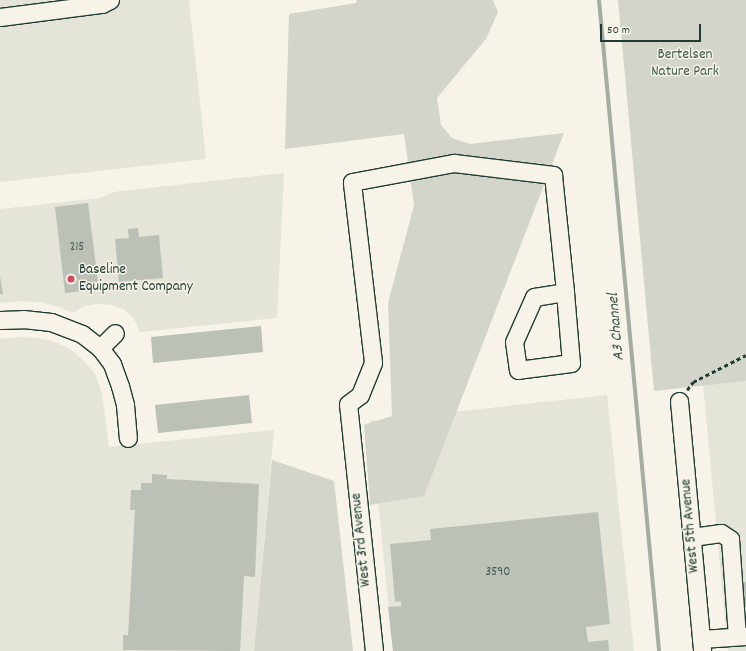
<!DOCTYPE html>
<html>
<head>
<meta charset="utf-8">
<style>
	body { margin:0 }
	#map { position:relative; width:746px; height:651px; overflow:hidden; background:#f7f3e8; font-family:Dekko,sans-serif }
	div>[style] { position:absolute }
	.built>* { inset:0; background:#e5e4d9 }
	.green>* { inset:0; background:#d3d5ca }
	.stream>* { height:4px; margin:-2px; padding:0 2px; transform-origin:2px; border-radius:2px; background:#a4ada3 }
	.building>* { inset:0; background:#bbc1b6 }
	.path>* { height:2.5px; margin-top:-1.25px; transform-origin:0; background:repeating-linear-gradient(90deg,#1f3d34 0 4px,transparent 0 7px) }
	.roads { filter:drop-shadow(1px 0 #1f3d34) drop-shadow(-1px 0 #1f3d34) drop-shadow(0 1px #1f3d34) drop-shadow(0 -1px #1f3d34) }
	.minor>* { height:17px; margin:-8.5px; padding:0 8.5px; transform-origin:8.5px; border-radius:8.5px; background:#f7f3e8 }
	.dots>* { width:11px; height:11px; translate:-50% -50%; box-sizing:border-box; border:2px solid #f7f3e8; border-radius:50% }
	span { translate:-50% -50%; white-space:nowrap; text-align:center; line-height:1.15; -webkit-text-stroke:3px #f7f3e8; paint-order:stroke }
	.number-label { font-size:13px; color:#465e54 }
	.number-label span { -webkit-text-stroke-width:0 }
	.park-label { font-size:15px; color:#435b52 }
	.poi-label { font-size:15px; color:#1f3d34 }
	.left { translate:0 -50%; text-align:left }
	.street-label { font-size:15px; color:#1f3d34 }
	.water-label { font-size:16px; color:#405950; font-style:italic }
	.scale { position:absolute; left:600px; top:24px; width:101px; height:18px; box-sizing:border-box; border:2px solid #1f3d34; border-top:0; padding-left:5px; font-size:12px; line-height:14px; white-space:nowrap; color:#1f3d34; -webkit-text-stroke:3px #f7f3e8; paint-order:stroke }
</style>
</head>
<body>
<div id="map">
	<div class="built">
		<div style="clip-path:polygon(0 0,189px 0,206px 159px,0 182px)"></div>
		<div style="clip-path:polygon(284px 173px,277px 318px,140px 332px,134px 319px,125px 310px,112px 305px,97px 304px,84px 306px,73px 313px,60px 307px,40px 302px,20px 301px,0 303px,0 209px,100px 198px,113px 192px)"></div>
		<div style="clip-path:polygon(20px 337px,36px 338px,53px 341px,70px 349px,83px 360px,95px 374px,102px 393px,109px 447px,274px 430px,254px 651px,0 651px,0 339px)"></div>
		<div style="clip-path:polygon(746px 381px,746px 651px,728px 651px,703px 385px)"></div>
		<div style="clip-path:polygon(607px 395px,634px 651px,393px 651px,370px 421px)"></div>
	</div>
	<div class="green">
		<div style="clip-path:polygon(357px 0,493px 0,498px 12px,486px 39px,437px 98px,441px 125px,452px 138px,470px 144px,564px 133px,424px 496px,370px 505px,364px 425px,392px 416px,388px 303px,414px 205px,404px 134px,285px 149px,289px 14px,356px 3px)"></div>
		<div style="clip-path:polygon(618px 0,746px 0,746px 381px,654px 391px)"></div>
		<div style="clip-path:polygon(272px 460px,334px 481px,353px 651px,254px 651px)"></div>
	</div>
	<div class="stream">
		<div style="left:599px;top:0;width:654px;rotate:84.73deg"></div>
	</div>
	<div class="building">
		<div style="clip-path:polygon(88px 203px,99px 289px,65px 293px,55px 207px)"></div>
		<div style="clip-path:polygon(138px 228px,139px 237px,159px 235px,163px 278px,119px 282px,115px 239px,129px 238px,128px 229px)"></div>
		<div style="clip-path:polygon(0 276px,3px 294px,0 294px)"></div>
		<div style="clip-path:polygon(261px 326px,263px 352px,153px 363px,151px 337px)"></div>
		<div style="clip-path:polygon(249px 395px,252px 423px,158px 433px,155px 405px)"></div>
		<div style="clip-path:polygon(152px 474px,167px 475px,167px 479px,259px 484px,255px 577px,244px 576px,240px 651px,123px 650px,123px 635px,128px 635px,135px 510px,130px 510px,131px 490px,141px 490px,141px 483px,152px 483px)"></div>
		<div style="clip-path:polygon(598px 512px,610px 624px,586px 627px,588px 642px,608px 640px,609px 651px,393px 651px,388px 607px,401px 606px,401px 601px,395px 602px,390px 544px,431px 540px,430px 529px)"></div>
		<div style="clip-path:polygon(746px 582px,746px 607px,742px 607px,740px 583px)"></div>
	</div>
	<div class="path">
		<div style="left:687px;top:390px;width:10px;rotate:-53deg"></div>
		<div style="left:693px;top:382px;width:59px;rotate:-27deg"></div>
	</div>
	<div class="roads">
		<div class="minor">
			<div style="left:0;top:17px;width:103px;rotate:-7.3deg"></div>
			<div style="left:102px;top:4px;width:9px;rotate:-27deg"></div>
			<div style="left:0;top:320px;width:23px;rotate:-2deg"></div>
			<div style="left:23px;top:319px;width:28px;rotate:6deg"></div>
			<div style="left:51px;top:322px;width:33px;rotate:21deg"></div>
			<div style="left:82px;top:334px;width:23px;rotate:38deg"></div>
			<div style="left:100px;top:348px;width:20px;rotate:53deg"></div>
			<div style="left:112px;top:364px;width:23px;rotate:70deg"></div>
			<div style="left:120px;top:386px;width:20px;rotate:75deg"></div>
			<div style="left:125px;top:405px;width:33px;rotate:85deg"></div>
			<div style="left:100px;top:348px;width:21px;rotate:-45deg"></div>
			<div style="left:679px;top:401px;width:251px;rotate:84.7deg"></div>
			<div style="left:692px;top:537px;width:29px;rotate:-8deg"></div>
			<div style="left:721px;top:533px;width:11px;rotate:34deg"></div>
			<div style="left:730px;top:539px;width:97px;rotate:85.9deg"></div>
			<div style="left:701px;top:639px;width:45px;rotate:-3.8deg"></div>
			<div style="left:374px;top:651px;width:248px;rotate:-96deg"></div>
			<div style="left:348px;top:404px;width:15px;rotate:-37deg"></div>
			<div style="left:360px;top:395px;width:35px;rotate:-68deg"></div>
			<div style="left:373px;top:362px;width:181px;rotate:-96.7deg"></div>
			<div style="left:352px;top:182px;width:104px;rotate:-10.6deg"></div>
			<div style="left:454px;top:163px;width:100px;rotate:6.9deg"></div>
			<div style="left:553px;top:175px;width:118px;rotate:84.1deg"></div>
			<div style="left:565px;top:292px;width:71px;rotate:85.2deg"></div>
			<div style="left:571px;top:363px;width:53px;rotate:172.5deg"></div>
			<div style="left:518px;top:370px;width:28px;rotate:-98deg"></div>
			<div style="left:514px;top:342px;width:49px;rotate:-66deg"></div>
			<div style="left:534px;top:297px;width:31px;rotate:-9deg"></div>
		</div>
	</div>
	<div class="dots">
		<div style="left:71px;top:279px;background:#d1495b"></div>
	</div>
	<div class="number-label">
		<span style="left:77px;top:248px">215</span>
		<span style="left:498px;top:573px">3590</span>
	</div>
	<div class="park-label">
		<span style="left:685px;top:64px">Bertelsen<br>Nature Park</span>
	</div>
	<div class="poi-label">
		<span class="left" style="left:79px;top:279px">Baseline<br>Equipment Company</span>
	</div>
	<div class="street-label">
		<span style="left:691px;top:526px;rotate:-95deg">West 5th Avenue</span>
		<span style="left:362px;top:540px;rotate:-96deg">West 3rd Avenue</span>
	</div>
	<div class="water-label">
		<span style="left:617px;top:327px;rotate:-95deg">A3 Channel</span>
	</div>
	<div class="scale">50 m</div>
</div>
</body>
</html>
